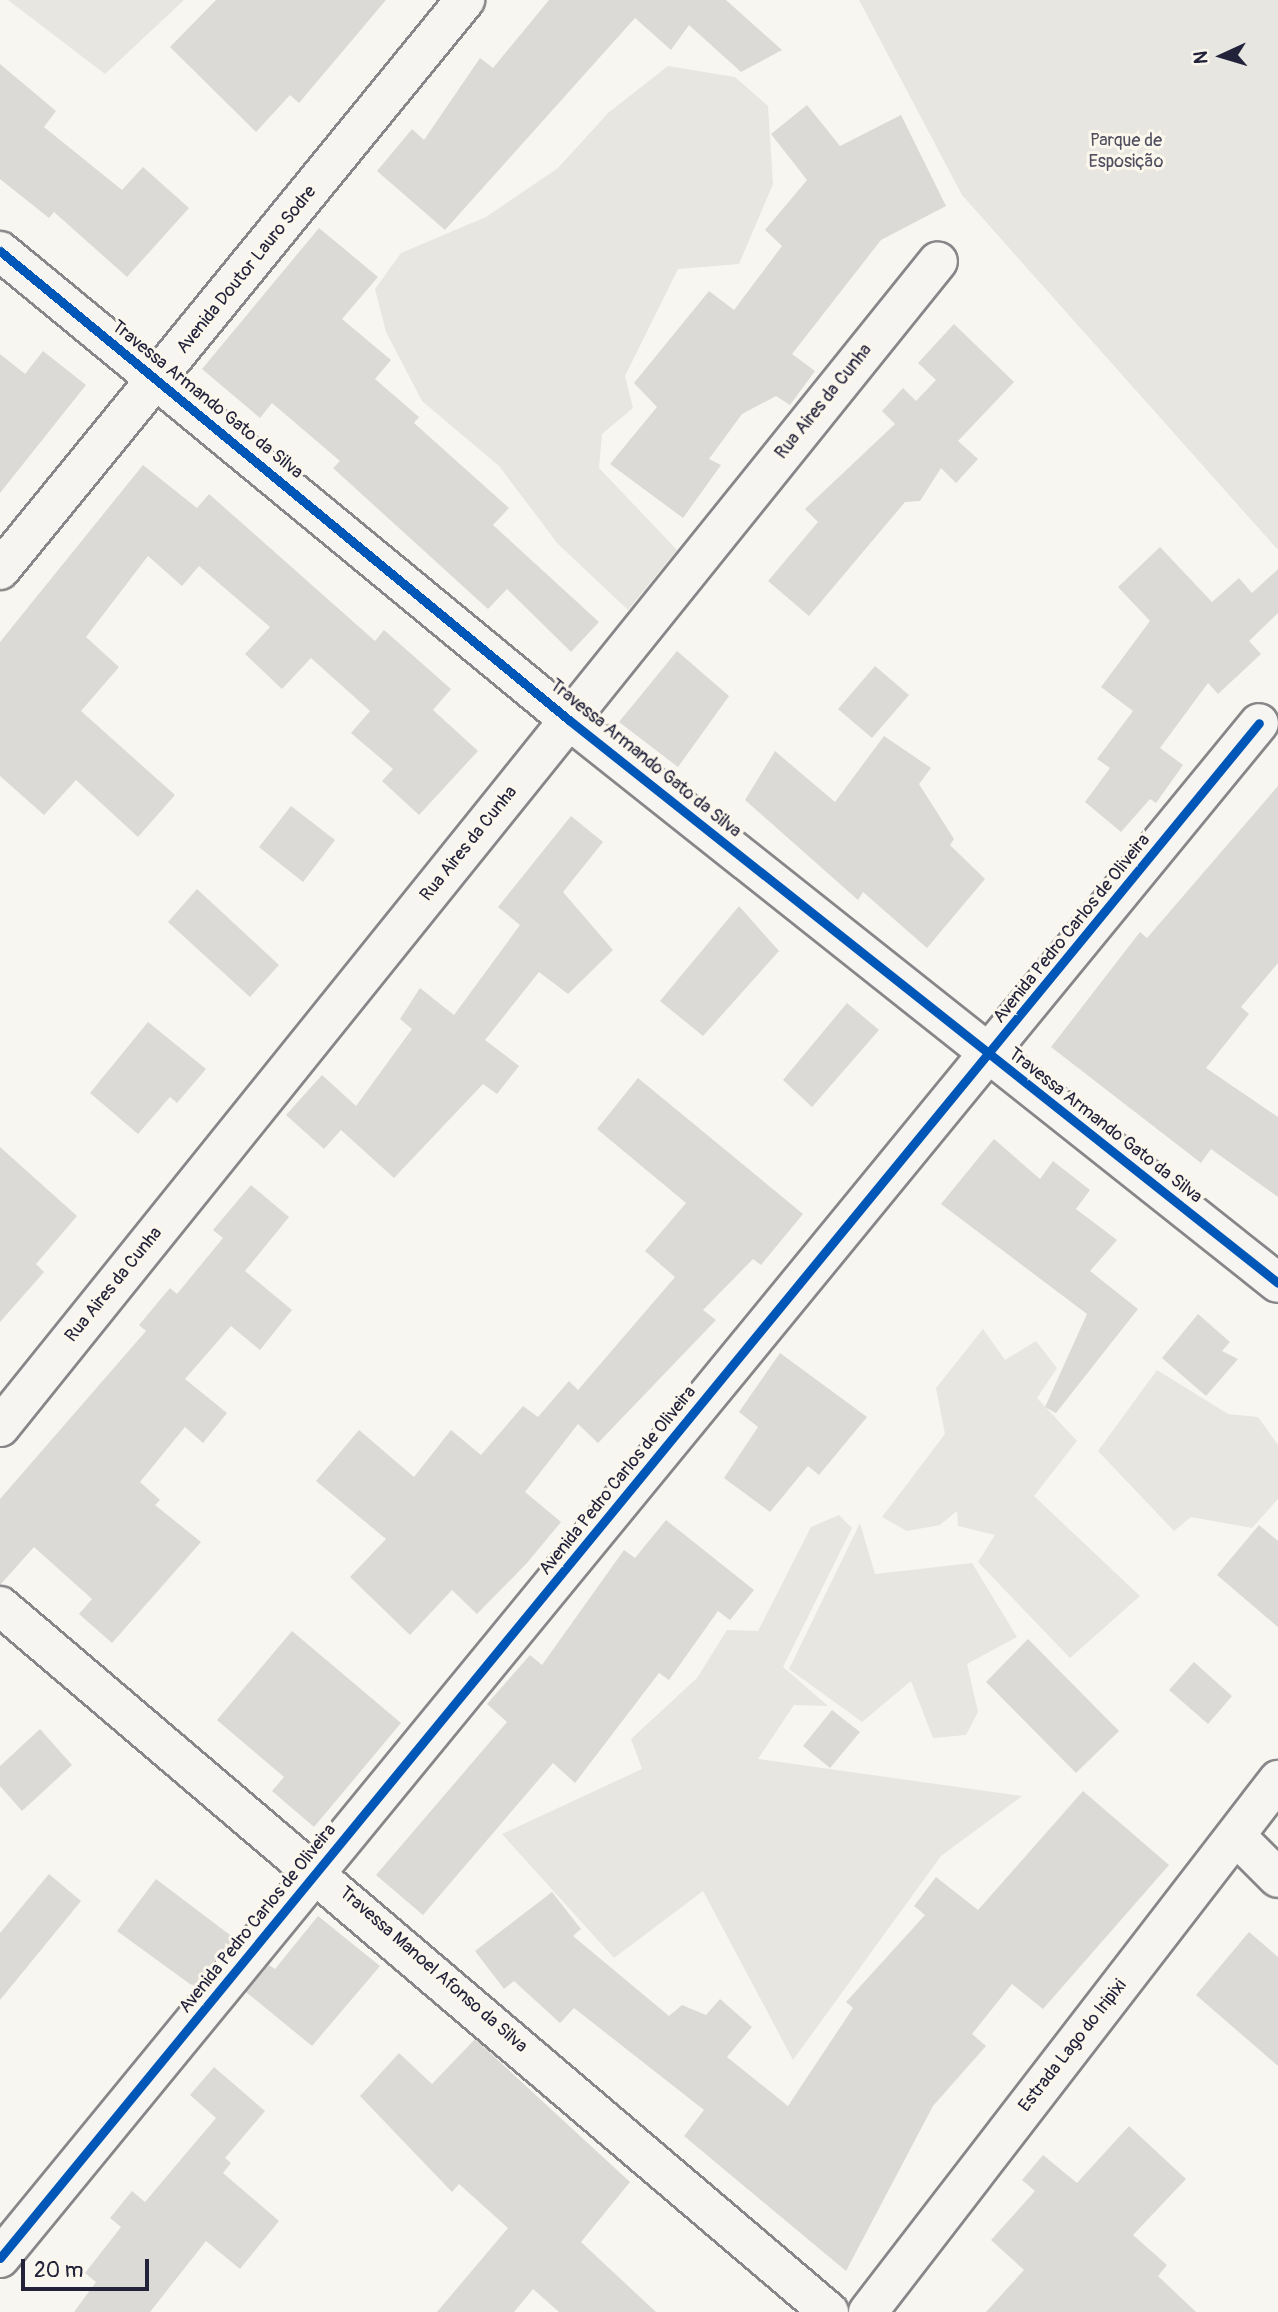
<!DOCTYPE html>
<html>
<head>
<meta charset="utf-8">
<style>
	body { margin:0 }
	#map { position:relative; width:1278px; height:2312px; overflow:hidden; background:#f8f6f0; font-family:Pangolin,sans-serif }
	div>[style] { position:absolute }
	.green>* { inset:0; background:#e8e6e0 }
	.building>* { inset:0; background:#dbdad7 }
	.roads { filter:drop-shadow(2px 0 #878688) drop-shadow(-2px 0 #878688) drop-shadow(0 2px #878688) drop-shadow(0 -2px #878688) }
	.minor>* { height:38px; margin:-19px; padding:0 19px; transform-origin:19px; border-radius:19px; background:#f6f5f1 }
	.tertiary>* { height:38px; margin:-19px; padding:0 19px; transform-origin:19px; border-radius:19px; background:#f6f5f1 }
	.cycleway>* { height:9px; margin:-4.5px; padding:0 4.5px; transform-origin:4.5px; border-radius:4.5px; background:#0057b8 }
	span { translate:-50% -50%; white-space:nowrap; text-align:center; line-height:1.15; -webkit-text-stroke:6px #fbf7ec; paint-order:stroke }
	.park-label { font-size:18px; color:#505061 }
	.street-label { font-size:18px; color:#22223b }
	.north { position:absolute; left:1187px; top:21px; width:70px; height:70px; -webkit-text-stroke:5px #fbf7ec; paint-order:stroke; rotate:266deg; font-size:19px; font-weight:700; line-height:28px; text-align:center; color:#22223b }
	.north::after { content:''; display:block; margin:auto; width:24px; height:32px; background:#22223b; clip-path:polygon(50% 0,100% 100%,50% 72%,0 100%) }
	.scale { position:absolute; left:21px; top:2259px; width:128px; height:32px; box-sizing:border-box; border:4px solid #22223b; border-top:0; padding-left:9px; font-size:21px; line-height:24px; white-space:nowrap; color:#22223b; -webkit-text-stroke:5px #fbf7ec; paint-order:stroke }
</style>
</head>
<body>
<div id="map">
	<div class="green">
		<div style="clip-path:polygon(8px 0,184px 0,105px 74px)"></div>
		<div style="clip-path:polygon(859px 0,1278px 0,1278px 550px,962px 195px)"></div>
		<div style="clip-path:polygon(668px 66px,735px 77px,768px 106px,773px 184px,739px 264px,678px 269px,625px 376px,633px 408px,602px 434px,599px 468px,677px 550px,628px 610px,558px 544px,499px 466px,422px 401px,386px 332px,375px 289px,401px 253px,486px 217px,558px 168px,608px 113px)"></div>
		<div style="clip-path:polygon(983px 1329px,1005px 1360px,1036px 1341px,1057px 1368px,1037px 1398px,1077px 1441px,1034px 1496px,1140px 1596px,1070px 1658px,978px 1562px,995px 1535px,958px 1526px,957px 1511px,940px 1525px,907px 1531px,882px 1517px,945px 1434px,936px 1388px)"></div>
		<div style="clip-path:polygon(1157px 1370px,1228px 1414px,1258px 1417px,1278px 1445px,1278px 1499px,1252px 1528px,1191px 1517px,1174px 1531px,1098px 1451px)"></div>
		<div style="clip-path:polygon(839px 1515px,852px 1528px,783px 1667px,828px 1706px,794px 1705px,758px 1759px,1022px 1796px,941px 1856px,793px 2060px,703px 1891px,614px 1958px,502px 1834px,642px 1769px,631px 1739px,697px 1678px,727px 1630px,758px 1631px,811px 1527px)"></div>
		<div style="clip-path:polygon(860px 1523px,875px 1574px,972px 1563px,1017px 1637px,967px 1664px,978px 1712px,966px 1735px,933px 1738px,911px 1681px,862px 1722px,789px 1669px)"></div>
	</div>
	<div class="building">
		<div style="clip-path:polygon(216px 0,386px 0,299px 103px,290px 95px,256px 132px,170px 47px)"></div>
		<div style="clip-path:polygon(549px 0,726px 0,782px 50px,741px 72px,689px 25px,671px 50px,635px 18px,445px 230px,377px 171px,412px 129px,424px 140px,480px 58px,493px 68px)"></div>
		<div style="clip-path:polygon(0 64px,56px 111px,44px 127px,122px 190px,143px 167px,189px 208px,127px 277px,54px 212px,49px 218px,0 179px)"></div>
		<div style="clip-path:polygon(807px 105px,840px 146px,901px 115px,946px 206px,881px 240px,792px 354px,815px 371px,790px 405px,776px 396px,742px 414px,709px 459px,721px 465px,683px 518px,610px 464px,657px 407px,634px 383px,709px 291px,734px 310px,782px 246px,765px 230px,807px 180px,771px 134px)"></div>
		<div style="clip-path:polygon(319px 228px,378px 277px,342px 319px,391px 360px,375px 379px,419px 417px,414px 423px,509px 508px,493px 525px,599px 622px,571px 652px,507px 589px,488px 609px,333px 468px,340px 461px,272px 403px,260px 418px,202px 369px)"></div>
		<div style="clip-path:polygon(954px 324px,1014px 382px,958px 441px,978px 459px,956px 483px,941px 468px,920px 501px,905px 502px,809px 616px,768px 581px,818px 522px,805px 509px,895px 424px,882px 411px,903px 388px,916px 401px,936px 380px,918px 363px)"></div>
		<div style="clip-path:polygon(43px 351px,86px 385px,0 493px,0 354px,25px 374px)"></div>
		<div style="clip-path:polygon(143px 465px,197px 508px,209px 494px,375px 641px,384px 630px,451px 689px,433px 710px,478px 751px,419px 815px,382px 781px,393px 769px,351px 733px,370px 711px,311px 658px,282px 689px,245px 654px,270px 627px,199px 566px,182px 586px,148px 556px,86px 637px,119px 667px,81px 711px,175px 795px,138px 837px,76px 780px,44px 815px,0 776px,0 642px)"></div>
		<div style="clip-path:polygon(1160px 547px,1212px 602px,1239px 578px,1252px 593px,1278px 569px,1278px 613px,1249px 641px,1261px 654px,1218px 694px,1208px 683px,1160px 748px,1183px 765px,1156px 803px,1150px 799px,1121px 832px,1085px 802px,1110px 768px,1097px 759px,1133px 711px,1101px 687px,1150px 621px,1118px 587px)"></div>
		<div style="clip-path:polygon(677px 651px,729px 696px,678px 767px,619px 722px)"></div>
		<div style="clip-path:polygon(875px 666px,909px 695px,872px 738px,838px 709px)"></div>
		<div style="clip-path:polygon(884px 736px,931px 768px,919px 784px,954px 839px,950px 845px,985px 879px,927px 948px,863px 892px,858px 900px,745px 800px,775px 751px,835px 802px)"></div>
		<div style="clip-path:polygon(1278px 786px,1278px 963px,1241px 1007px,1249px 1014px,1206px 1068px,1278px 1117px,1278px 1197px,1211px 1149px,1201px 1163px,1051px 1047px,1140px 932px,1147px 938px)"></div>
		<div style="clip-path:polygon(291px 806px,335px 840px,303px 882px,259px 847px)"></div>
		<div style="clip-path:polygon(571px 816px,603px 842px,563px 892px,613px 950px,568px 994px,539px 972px,485px 1040px,519px 1066px,497px 1094px,483px 1084px,394px 1178px,341px 1130px,324px 1149px,286px 1115px,322px 1075px,356px 1106px,412px 1029px,400px 1019px,420px 988px,454px 1015px,520px 925px,498px 907px)"></div>
		<div style="clip-path:polygon(197px 889px,279px 965px,250px 997px,168px 922px)"></div>
		<div style="clip-path:polygon(739px 906px,779px 951px,703px 1036px,660px 1001px)"></div>
		<div style="clip-path:polygon(847px 1003px,879px 1030px,812px 1107px,783px 1080px)"></div>
		<div style="clip-path:polygon(148px 1022px,206px 1069px,177px 1103px,170px 1097px,138px 1134px,90px 1093px)"></div>
		<div style="clip-path:polygon(638px 1078px,803px 1214px,761px 1265px,753px 1259px,703px 1310px,716px 1320px,598px 1443px,578px 1424px,525px 1492px,561px 1522px,527px 1563px,477px 1614px,452px 1590px,410px 1635px,350px 1577px,386px 1539px,316px 1481px,359px 1430px,414px 1477px,451px 1430px,481px 1455px,523px 1406px,538px 1417px,569px 1381px,578px 1390px,675px 1277px,645px 1251px,686px 1203px,597px 1129px)"></div>
		<div style="clip-path:polygon(994px 1139px,1040px 1179px,1053px 1161px,1090px 1190px,1076px 1209px,1117px 1240px,1090px 1271px,1138px 1309px,1056px 1413px,1045px 1407px,1087px 1314px,941px 1204px)"></div>
		<div style="clip-path:polygon(0 1147px,77px 1216px,36px 1264px,44px 1272px,0 1322px)"></div>
		<div style="clip-path:polygon(251px 1185px,289px 1217px,245px 1271px,292px 1310px,260px 1350px,231px 1326px,185px 1379px,227px 1413px,203px 1443px,185px 1427px,140px 1482px,160px 1500px,155px 1505px,201px 1542px,112px 1643px,79px 1614px,92px 1599px,34px 1547px,0 1585px,0 1499px,146px 1331px,139px 1325px,170px 1288px,177px 1294px,223px 1238px,213px 1230px)"></div>
		<div style="clip-path:polygon(1198px 1314px,1230px 1342px,1222px 1351px,1238px 1359px,1206px 1396px,1162px 1358px)"></div>
		<div style="clip-path:polygon(780px 1353px,867px 1417px,819px 1475px,808px 1466px,770px 1512px,724px 1478px,758px 1427px,739px 1412px)"></div>
		<div style="clip-path:polygon(666px 1520px,754px 1590px,730px 1620px,718px 1611px,669px 1680px,659px 1673px,575px 1783px,553px 1763px,423px 1915px,376px 1875px,507px 1722px,487px 1704px,530px 1655px,542px 1665px,624px 1550px,635px 1558px)"></div>
		<div style="clip-path:polygon(1259px 1525px,1278px 1541px,1278px 1627px,1217px 1575px)"></div>
		<div style="clip-path:polygon(292px 1631px,401px 1723px,314px 1827px,272px 1791px,284px 1777px,217px 1720px)"></div>
		<div style="clip-path:polygon(1028px 1639px,1119px 1731px,1076px 1773px,986px 1682px)"></div>
		<div style="clip-path:polygon(1194px 1662px,1232px 1696px,1208px 1724px,1169px 1690px)"></div>
		<div style="clip-path:polygon(832px 1710px,860px 1732px,830px 1768px,803px 1746px)"></div>
		<div style="clip-path:polygon(40px 1729px,72px 1765px,22px 1811px,0 1786px,0 1766px)"></div>
		<div style="clip-path:polygon(1083px 1791px,1169px 1865px,1043px 2009px,1012px 1984px,972px 2034px,986px 2046px,933px 2106px,846px 2271px,684px 2136px,704px 2110px,574px 2008px,560px 2023px,514px 1981px,504px 1989px,475px 1951px,552px 1892px,581px 1929px,573px 1936px,669px 2016px,682px 2005px,706px 2015px,720px 1999px,752px 2027px,727px 2057px,788px 2106px,853px 2008px,846px 2002px,925px 1915px,914px 1906px,936px 1877px,978px 1910px)"></div>
		<div style="clip-path:polygon(49px 1874px,81px 1901px,0 2000px,0 1933px)"></div>
		<div style="clip-path:polygon(156px 1879px,234px 1938px,194px 1987px,117px 1931px)"></div>
		<div style="clip-path:polygon(318px 1916px,380px 1966px,312px 2046px,246px 1992px,269px 1965px,275px 1969px)"></div>
		<div style="clip-path:polygon(1249px 1932px,1278px 1957px,1278px 2066px,1196px 1995px)"></div>
		<div style="clip-path:polygon(475px 2039px,630px 2182px,581px 2242px,656px 2312px,559px 2312px,533px 2289px,514px 2312px,437px 2312px,508px 2228px,459px 2184px,452px 2192px,360px 2096px,399px 2053px,432px 2084px)"></div>
		<div style="clip-path:polygon(214px 2067px,265px 2111px,225px 2158px,231px 2163px,223px 2173px,279px 2221px,240px 2269px,206px 2241px,150px 2312px,74px 2312px,96px 2282px,85px 2273px,121px 2227px,110px 2218px,132px 2191px,145px 2202px,216px 2118px,190px 2095px)"></div>
		<div style="clip-path:polygon(1129px 2126px,1186px 2179px,1133px 2235px,1167px 2265px,1158px 2276px,1196px 2312px,986px 2312px,1024px 2270px,991px 2240px,1035px 2191px,1022px 2180px,1043px 2155px,1077px 2183px)"></div>
	</div>
	<div class="roads">
		<div class="minor">
			<div style="left:0;top:251px;width:737px;rotate:39.5deg"></div>
			<div style="left:569px;top:720px;width:905px;rotate:38.45deg"></div>
			<div style="left:0;top:1427px;width:1496px;rotate:-51.18deg"></div>
			<div style="left:0;top:1606px;width:1089px;rotate:40.42deg"></div>
			<div style="left:1236px;top:1836px;width:59px;rotate:45deg"></div>
			<div style="left:0;top:2258px;width:1985px;rotate:-50.64deg"></div>
		</div>
		<div class="tertiary">
			<div style="left:0;top:570px;width:736px;rotate:-50.79deg"></div>
			<div style="left:868px;top:2312px;width:672px;rotate:-52.38deg"></div>
		</div>
	</div>
	<div class="cycleway">
		<div style="left:0;top:251px;width:737px;rotate:39.5deg"></div>
		<div style="left:569px;top:720px;width:905px;rotate:38.45deg"></div>
		<div style="left:0;top:2258px;width:1985px;rotate:-50.64deg"></div>
	</div>
	<div class="park-label">
		<span style="left:1126px;top:152px">Parque de<br>Esposição</span>
	</div>
	<div class="street-label">
		<span style="left:247px;top:270px;rotate:-51deg">Avenida Doutor Lauro Sodre</span>
		<span style="left:207px;top:400px;rotate:39deg">Travessa Armando Gato da Silva</span>
		<span style="left:824px;top:402px;rotate:-51deg">Rua Aires da Cunha</span>
		<span style="left:645px;top:759px;rotate:39deg">Travessa Armando Gato da Silva</span>
		<span style="left:469px;top:844px;rotate:-51deg">Rua Aires da Cunha</span>
		<span style="left:1072px;top:929px;rotate:-51deg">Avenida Pedro Carlos de Oliveira</span>
		<span style="left:1105px;top:1126px;rotate:38deg">Travessa Armando Gato da Silva</span>
		<span style="left:114px;top:1285px;rotate:-51deg">Rua Aires da Cunha</span>
		<span style="left:618px;top:1481px;rotate:-51deg">Avenida Pedro Carlos de Oliveira</span>
		<span style="left:258px;top:1919px;rotate:-51deg">Avenida Pedro Carlos de Oliveira</span>
		<span style="left:433px;top:1970px;rotate:41deg">Travessa Manoel Afonso da Silva</span>
		<span style="left:1073px;top:2046px;rotate:-52deg">Estrada Lago do Iripixi</span>
	</div>
	<div class="north">N</div>
	<div class="scale">20 m</div>
</div>
</body>
</html>
